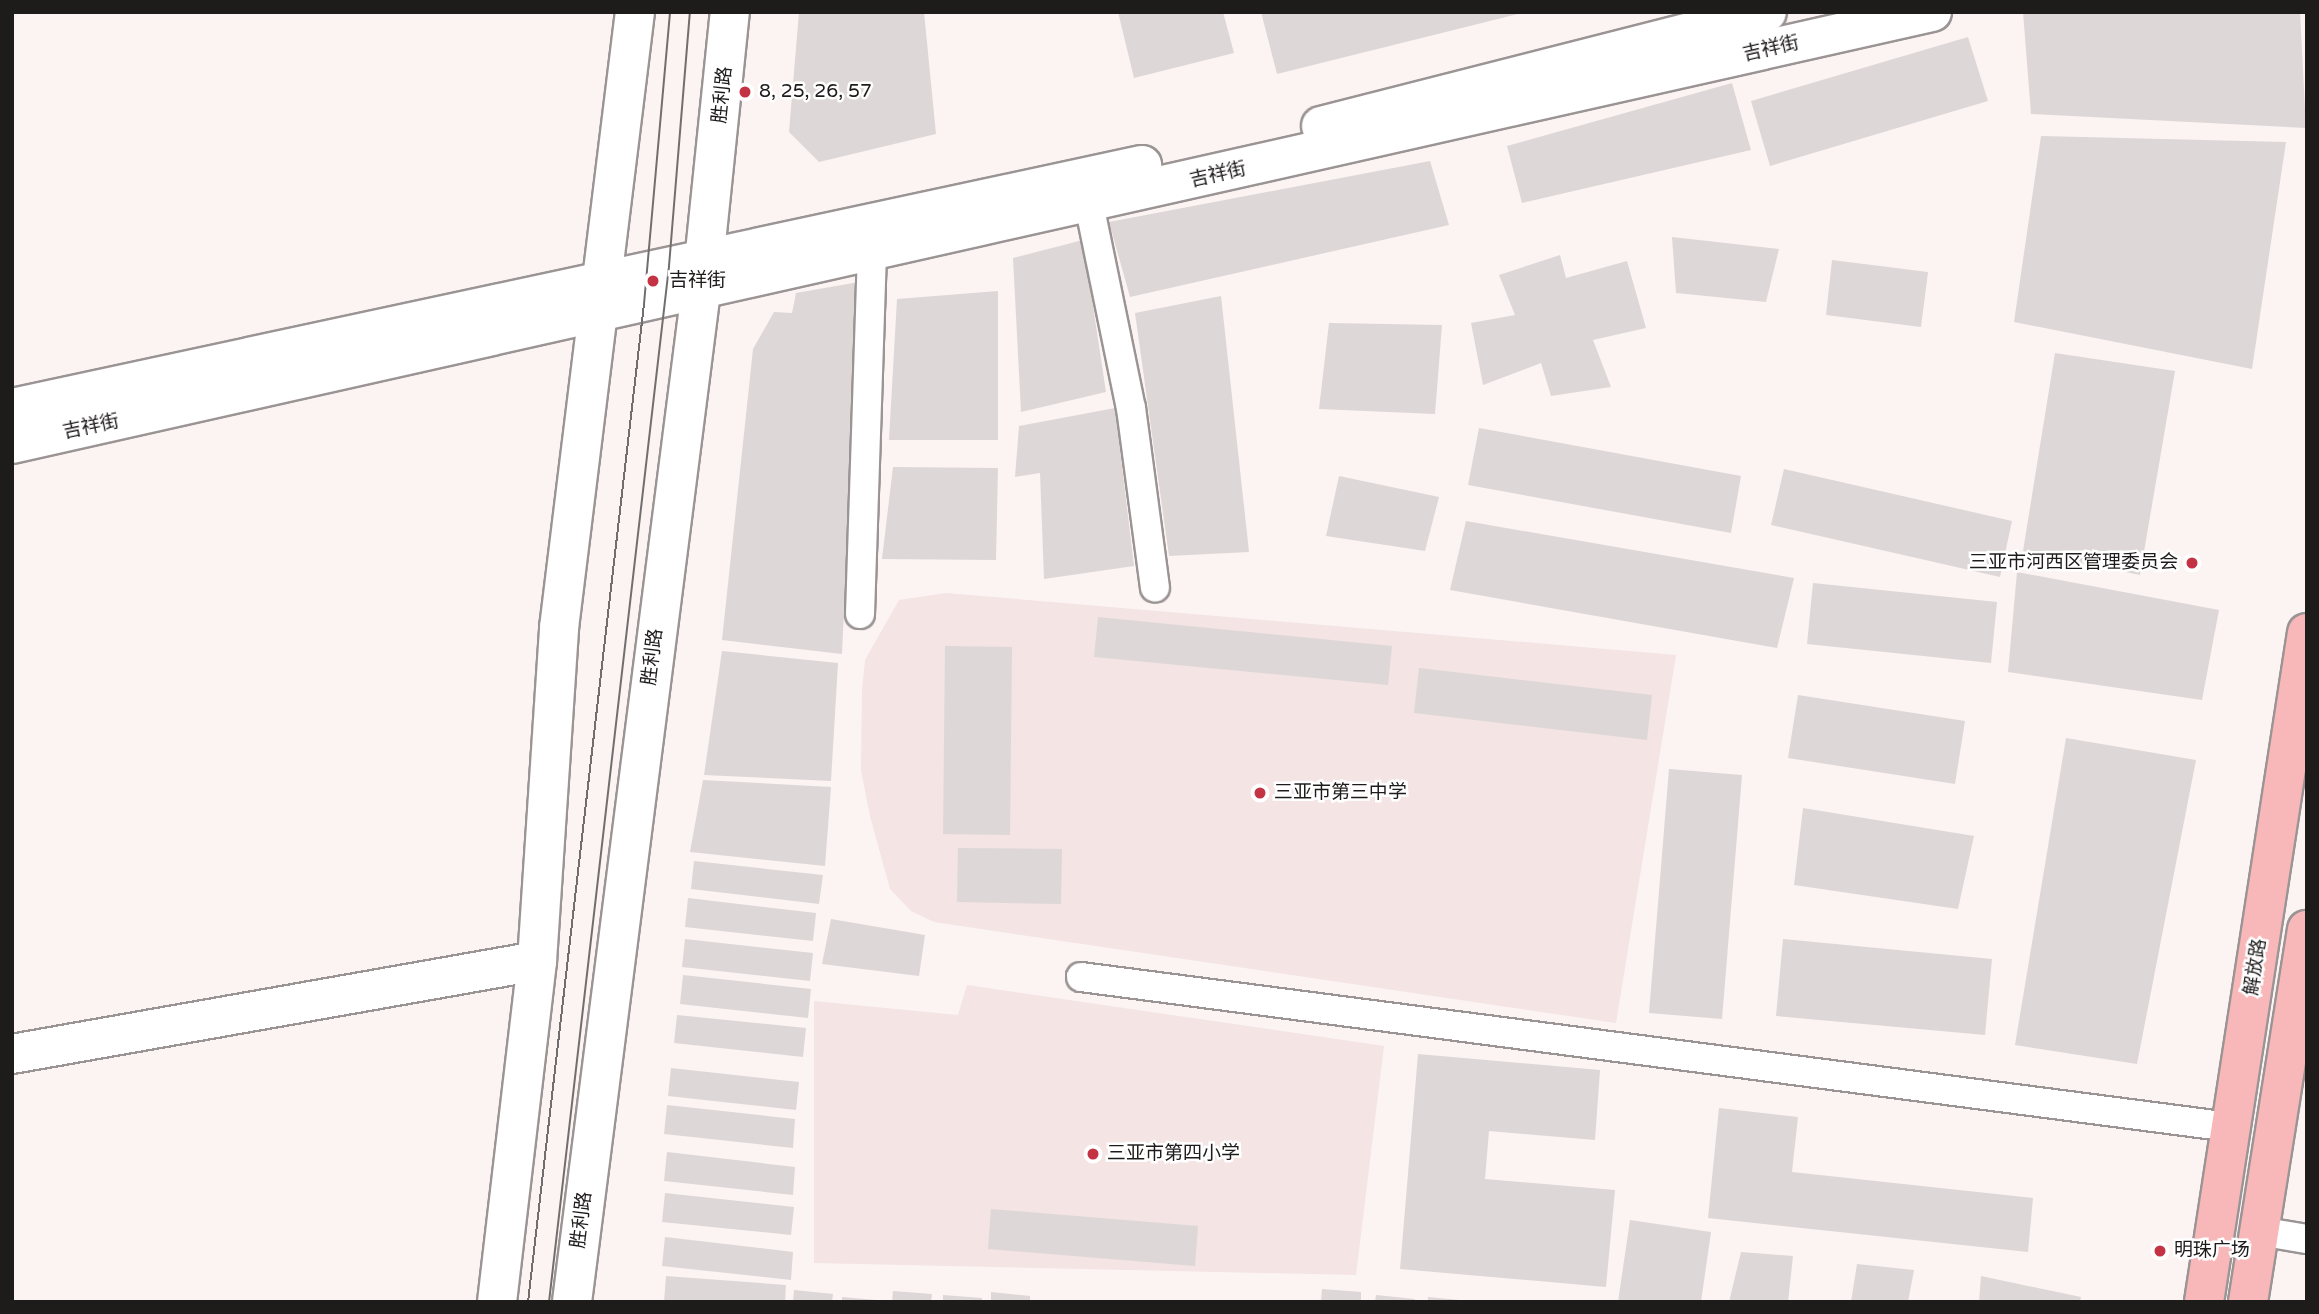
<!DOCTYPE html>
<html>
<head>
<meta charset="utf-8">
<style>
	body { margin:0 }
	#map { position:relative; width:2319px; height:1314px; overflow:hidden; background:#fbf4f3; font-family:"Varela Round","Noto Sans SC",sans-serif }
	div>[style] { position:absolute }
	.built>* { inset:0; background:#f4e4e4 }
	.building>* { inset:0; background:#ded7d7 }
	.roads { filter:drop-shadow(2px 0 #9b9494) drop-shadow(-2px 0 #9b9494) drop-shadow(0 2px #9b9494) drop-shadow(0 -2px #9b9494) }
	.street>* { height:28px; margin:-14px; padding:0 14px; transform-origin:14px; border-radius:14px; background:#fff }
	.secondary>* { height:38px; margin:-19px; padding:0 19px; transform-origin:19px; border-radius:19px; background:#fff }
	.primary>* { height:38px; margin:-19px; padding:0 19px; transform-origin:19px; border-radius:19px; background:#f8b8b9 }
	.tram>* { height:2px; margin:-1px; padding:0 1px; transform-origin:1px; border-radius:1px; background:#736e6e }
	.dots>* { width:19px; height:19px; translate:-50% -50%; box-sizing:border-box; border:4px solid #fff; border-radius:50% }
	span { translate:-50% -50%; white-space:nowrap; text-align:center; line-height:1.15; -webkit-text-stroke:5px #fff; paint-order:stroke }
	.street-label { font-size:19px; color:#1e1b1b }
	.poi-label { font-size:19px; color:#1e1b1b }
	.left { translate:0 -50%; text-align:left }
	.right { translate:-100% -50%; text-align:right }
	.frame { position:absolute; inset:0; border:14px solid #1e1b1b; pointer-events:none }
</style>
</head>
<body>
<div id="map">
	<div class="built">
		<div style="clip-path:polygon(946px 593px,1676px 655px,1616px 1023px,934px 922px,911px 911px,890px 889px,870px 816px,861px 770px,862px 690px,865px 660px,899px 600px)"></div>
		<div style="clip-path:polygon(967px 985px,1384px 1046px,1356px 1275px,814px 1263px,814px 1001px,958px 1015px)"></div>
	</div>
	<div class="building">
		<div style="clip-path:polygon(799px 12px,924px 12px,936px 134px,819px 162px,789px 132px)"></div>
		<div style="clip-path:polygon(1118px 12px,1223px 12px,1234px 53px,1134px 78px)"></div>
		<div style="clip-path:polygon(1261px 12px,1521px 12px,1522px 13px,1277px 74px)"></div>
		<div style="clip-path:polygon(2023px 12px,2300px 12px,2306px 128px,2031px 114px)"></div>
		<div style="clip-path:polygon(1968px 37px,1988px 101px,1770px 166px,1751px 101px)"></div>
		<div style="clip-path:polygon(1732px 83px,1751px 150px,1522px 203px,1507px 146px)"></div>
		<div style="clip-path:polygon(2041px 136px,2286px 142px,2252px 369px,2014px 322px)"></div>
		<div style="clip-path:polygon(1430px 161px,1449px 225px,1130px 297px,1109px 222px)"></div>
		<div style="clip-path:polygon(1672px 237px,1779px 249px,1766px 302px,1676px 293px)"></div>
		<div style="clip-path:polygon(1083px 240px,1106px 392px,1021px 412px,1013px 258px)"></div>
		<div style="clip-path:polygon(1560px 255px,1566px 278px,1627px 261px,1646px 328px,1593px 340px,1611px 387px,1551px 396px,1541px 363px,1483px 385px,1471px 323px,1515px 315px,1499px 275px)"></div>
		<div style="clip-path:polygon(1832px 260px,1928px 272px,1921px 327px,1826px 315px)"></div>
		<div style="clip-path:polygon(859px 282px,842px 654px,722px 640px,753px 349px,774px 312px,792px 313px,796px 293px)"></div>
		<div style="clip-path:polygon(998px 291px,998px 440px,889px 440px,897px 299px)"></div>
		<div style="clip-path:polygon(1221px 296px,1249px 552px,1169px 556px,1135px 313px)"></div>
		<div style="clip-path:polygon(1329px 323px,1442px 325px,1435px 414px,1319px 409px)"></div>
		<div style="clip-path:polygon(2055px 353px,2175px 371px,2140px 575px,2023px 551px)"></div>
		<div style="clip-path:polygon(1115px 408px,1134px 566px,1044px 579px,1040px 473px,1015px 477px,1019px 426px)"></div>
		<div style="clip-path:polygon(1479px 428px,1741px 476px,1731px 533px,1468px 485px)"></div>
		<div style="clip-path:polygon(893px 467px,998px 468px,996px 560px,882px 559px)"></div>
		<div style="clip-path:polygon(1784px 469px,2012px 521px,2000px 577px,1771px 525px)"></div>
		<div style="clip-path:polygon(1339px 476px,1439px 497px,1425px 551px,1326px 536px)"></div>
		<div style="clip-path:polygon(1466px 521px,1794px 578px,1777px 648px,1450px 590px)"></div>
		<div style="clip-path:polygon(2017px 572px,2219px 610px,2202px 700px,2008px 672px)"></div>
		<div style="clip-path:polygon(1813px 583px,1997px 602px,1991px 663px,1807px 644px)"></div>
		<div style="clip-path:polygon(1098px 617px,1392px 646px,1388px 685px,1094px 657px)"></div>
		<div style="clip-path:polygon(945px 646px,1012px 647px,1010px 835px,943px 834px)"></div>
		<div style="clip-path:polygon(722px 651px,838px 663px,831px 781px,704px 775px)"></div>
		<div style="clip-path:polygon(1419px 668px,1652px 695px,1647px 740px,1414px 713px)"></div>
		<div style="clip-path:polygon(1798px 695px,1965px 721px,1955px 784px,1788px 758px)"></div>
		<div style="clip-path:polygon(2066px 738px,2196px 760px,2137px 1064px,2015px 1045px)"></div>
		<div style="clip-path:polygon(1669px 769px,1742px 775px,1722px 1019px,1649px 1013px)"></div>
		<div style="clip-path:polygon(703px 780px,831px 787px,825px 866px,690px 852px)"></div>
		<div style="clip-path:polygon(1803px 808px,1974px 836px,1958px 909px,1794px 885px)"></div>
		<div style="clip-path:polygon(958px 848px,1062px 849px,1061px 904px,957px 902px)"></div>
		<div style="clip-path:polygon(694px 861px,823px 875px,819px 904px,691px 889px)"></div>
		<div style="clip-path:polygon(688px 898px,816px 913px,813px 941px,685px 927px)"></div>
		<div style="clip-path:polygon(831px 919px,925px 935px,919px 976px,822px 964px)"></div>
		<div style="clip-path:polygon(685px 939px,813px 953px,810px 981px,682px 967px)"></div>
		<div style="clip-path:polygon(1783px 939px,1992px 959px,1985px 1035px,1776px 1016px)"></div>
		<div style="clip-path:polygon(683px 975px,811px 989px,808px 1018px,680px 1004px)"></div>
		<div style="clip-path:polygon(677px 1015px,806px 1028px,803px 1057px,674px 1043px)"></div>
		<div style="clip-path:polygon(1418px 1054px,1600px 1070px,1595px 1140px,1489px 1131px,1485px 1179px,1615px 1190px,1606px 1287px,1400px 1269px)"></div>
		<div style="clip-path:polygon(671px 1068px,799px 1082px,796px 1110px,668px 1096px)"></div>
		<div style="clip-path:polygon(667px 1105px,795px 1119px,793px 1148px,664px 1134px)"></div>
		<div style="clip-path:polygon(1719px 1108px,1798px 1117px,1792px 1172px,2033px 1198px,2028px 1252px,1708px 1218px)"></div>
		<div style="clip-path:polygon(667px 1152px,795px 1167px,793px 1195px,664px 1181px)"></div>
		<div style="clip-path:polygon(665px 1193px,794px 1207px,791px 1235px,662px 1222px)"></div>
		<div style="clip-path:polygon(991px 1209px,1198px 1226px,1195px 1266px,988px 1249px)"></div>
		<div style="clip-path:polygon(1630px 1220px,1711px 1232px,1701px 1302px,1618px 1302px)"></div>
		<div style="clip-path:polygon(665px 1237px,793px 1252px,791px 1280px,662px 1266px)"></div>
		<div style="clip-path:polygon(1741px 1252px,1793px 1256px,1788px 1302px,1729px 1302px)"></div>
		<div style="clip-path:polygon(1857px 1264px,1914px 1270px,1908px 1302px,1851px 1302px)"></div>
		<div style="clip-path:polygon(666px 1276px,786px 1285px,785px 1302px,664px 1302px)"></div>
		<div style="clip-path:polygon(1981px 1276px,2081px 1297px,2080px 1302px,1979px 1302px)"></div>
		<div style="clip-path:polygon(1322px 1289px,1361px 1292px,1361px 1302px,1321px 1302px)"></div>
		<div style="clip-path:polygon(794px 1290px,833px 1294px,832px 1302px,793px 1302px)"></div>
		<div style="clip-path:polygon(893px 1291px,932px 1294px,931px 1302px,892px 1302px)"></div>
		<div style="clip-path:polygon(991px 1292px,1030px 1296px,1030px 1302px,991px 1302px)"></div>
		<div style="clip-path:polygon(943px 1295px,982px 1298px,982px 1302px,943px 1302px)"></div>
		<div style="clip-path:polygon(1376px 1295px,1415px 1299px,1414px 1302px,1375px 1302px)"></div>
		<div style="clip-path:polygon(842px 1297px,877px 1300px,877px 1302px,842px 1302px)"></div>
		<div style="clip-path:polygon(1428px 1297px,1460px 1300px,1460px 1302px,1428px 1302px)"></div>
	</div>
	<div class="roads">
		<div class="street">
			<div style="left:1089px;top:204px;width:208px;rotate:78.4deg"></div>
			<div style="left:1131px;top:408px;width:181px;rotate:82.4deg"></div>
			<div style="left:860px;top:614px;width:362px;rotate:-88.1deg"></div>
			<div style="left:1081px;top:977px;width:1159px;rotate:7.44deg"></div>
			<div style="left:2259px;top:1231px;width:49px;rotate:9.5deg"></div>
		</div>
		<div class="secondary">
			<div style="left:1321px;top:126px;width:460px;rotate:-14.3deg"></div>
			<div style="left:12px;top:408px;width:1156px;rotate:-12.14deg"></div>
			<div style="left:12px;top:444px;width:1968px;rotate:-12.68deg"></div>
			<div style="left:12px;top:1054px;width:533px;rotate:-10.05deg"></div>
			<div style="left:497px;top:1302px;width:343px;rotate:-83.3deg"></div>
			<div style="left:537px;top:961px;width:334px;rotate:-86.2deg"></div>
			<div style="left:559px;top:628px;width:621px;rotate:-82.97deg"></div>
			<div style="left:572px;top:1302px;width:1019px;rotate:-82.73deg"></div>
			<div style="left:701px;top:291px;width:281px;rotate:-84.1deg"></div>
		</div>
		<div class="primary">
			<div style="left:2204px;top:1302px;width:677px;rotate:-81.25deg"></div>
			<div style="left:2248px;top:1302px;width:377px;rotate:-81deg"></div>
		</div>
	</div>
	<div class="tram">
		<div style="left:528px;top:1302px;width:1005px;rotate:-83.37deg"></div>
		<div style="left:644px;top:304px;width:293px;rotate:-84.9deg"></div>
		<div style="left:549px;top:1302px;width:1043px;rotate:-83.39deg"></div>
		<div style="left:669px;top:266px;width:255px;rotate:-85.3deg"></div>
	</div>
	<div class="dots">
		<div style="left:745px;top:92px;background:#c33343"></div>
		<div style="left:653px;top:281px;background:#c33343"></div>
		<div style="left:2192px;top:563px;background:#c33343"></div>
		<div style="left:1260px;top:793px;background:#c33343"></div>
		<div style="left:1093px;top:1154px;background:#c33343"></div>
		<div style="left:2160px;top:1251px;background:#c33343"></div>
	</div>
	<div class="street-label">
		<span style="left:1771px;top:49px;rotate:-13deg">吉祥街</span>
		<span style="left:723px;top:95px;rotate:-84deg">胜利路</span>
		<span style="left:1218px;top:175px;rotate:-13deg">吉祥街</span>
		<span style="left:91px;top:427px;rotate:-12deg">吉祥街</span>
		<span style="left:653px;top:657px;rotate:-83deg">胜利路</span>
		<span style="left:2256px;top:967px;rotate:-81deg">解放路</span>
		<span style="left:582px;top:1220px;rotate:-83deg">胜利路</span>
	</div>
	<div class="poi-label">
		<span class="left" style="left:759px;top:92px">8, 25, 26, 57</span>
		<span class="left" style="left:669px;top:281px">吉祥街</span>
		<span class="right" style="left:2178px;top:563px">三亚市河西区管理委员会</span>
		<span class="left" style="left:1274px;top:793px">三亚市第三中学</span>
		<span class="left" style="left:1107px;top:1154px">三亚市第四小学</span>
		<span class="left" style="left:2174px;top:1251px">明珠广场</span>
	</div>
	<div class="frame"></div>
</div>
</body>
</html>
